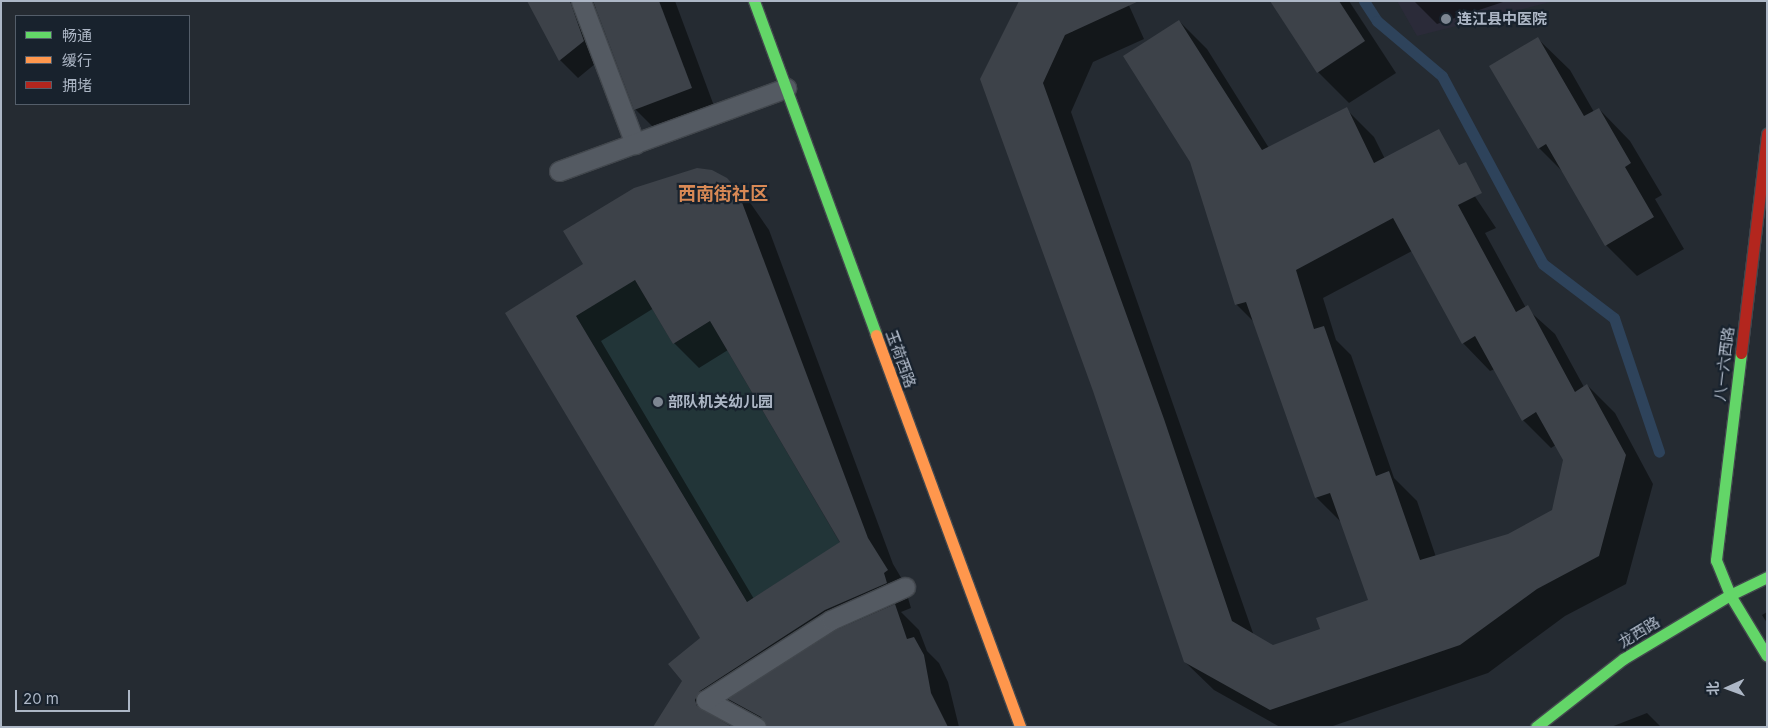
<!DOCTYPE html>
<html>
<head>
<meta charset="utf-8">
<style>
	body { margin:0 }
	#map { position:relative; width:1768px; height:728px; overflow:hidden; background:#252b32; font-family:Inter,"Noto Sans SC",sans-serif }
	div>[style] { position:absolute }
	.medical>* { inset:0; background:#2b2b39 }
	.green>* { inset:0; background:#223538 }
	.shadow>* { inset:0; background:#0007 }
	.stream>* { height:11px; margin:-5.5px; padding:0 5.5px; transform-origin:5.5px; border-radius:5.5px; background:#2e435b }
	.building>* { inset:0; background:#3d4249 }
	.roads { filter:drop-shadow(1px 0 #42474d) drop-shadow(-1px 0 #42474d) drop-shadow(0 1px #42474d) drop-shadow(0 -1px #42474d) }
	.lane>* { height:19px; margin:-9.5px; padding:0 9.5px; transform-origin:9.5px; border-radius:9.5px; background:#545a62 }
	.fast>* { height:11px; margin:-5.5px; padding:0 5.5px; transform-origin:5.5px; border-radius:5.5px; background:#63d668 }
	.slow>* { height:11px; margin:-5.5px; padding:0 5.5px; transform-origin:5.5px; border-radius:5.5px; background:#ff974d }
	.jam>* { height:11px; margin:-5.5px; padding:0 5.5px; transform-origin:5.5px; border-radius:5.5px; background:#b3261e }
	.dots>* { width:14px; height:14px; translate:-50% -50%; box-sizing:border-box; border:2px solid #18222d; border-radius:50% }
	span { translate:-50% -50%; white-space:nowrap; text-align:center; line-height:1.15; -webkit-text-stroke:4.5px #18222d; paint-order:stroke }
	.poi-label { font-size:15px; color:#adb7c6; font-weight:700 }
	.left { translate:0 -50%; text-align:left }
	.street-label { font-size:15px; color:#adb7c6 }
	.quarter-label { font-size:18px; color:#d88955; font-weight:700 }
	.frame { position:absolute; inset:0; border:2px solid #adb7c6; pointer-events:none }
	.legend { position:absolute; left:15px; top:15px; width:175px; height:90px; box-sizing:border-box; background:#18222d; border:1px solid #545e6a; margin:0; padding:6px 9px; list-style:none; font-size:15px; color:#adb7c6 }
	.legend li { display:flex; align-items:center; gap:10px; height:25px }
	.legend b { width:25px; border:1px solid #545e6a }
	.north { position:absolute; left:1703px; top:663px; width:50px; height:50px; -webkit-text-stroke:4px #18222d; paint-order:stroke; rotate:268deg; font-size:14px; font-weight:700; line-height:20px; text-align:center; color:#adb7c6 }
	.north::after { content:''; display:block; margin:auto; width:18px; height:22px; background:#adb7c6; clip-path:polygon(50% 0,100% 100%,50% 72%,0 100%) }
	.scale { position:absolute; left:15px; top:690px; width:115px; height:22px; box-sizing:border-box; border:2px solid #adb7c6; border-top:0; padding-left:6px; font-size:15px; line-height:18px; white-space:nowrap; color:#adb7c6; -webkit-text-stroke:4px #18222d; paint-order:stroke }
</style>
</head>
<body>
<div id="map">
	<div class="medical">
		<div style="clip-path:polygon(1397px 1px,1554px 1px,1417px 36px)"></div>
	</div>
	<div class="green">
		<div style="clip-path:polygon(614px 245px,673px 344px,710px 321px,840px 543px,747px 602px,576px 316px,603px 299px,583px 264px)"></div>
	</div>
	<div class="shadow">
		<div style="clip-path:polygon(529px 1px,675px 1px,717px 114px,662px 136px,635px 109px,597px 8px,587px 18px,601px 59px,578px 78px,560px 60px)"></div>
		<div style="clip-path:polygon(evenodd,1127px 1px,1144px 39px,1093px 62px,1071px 112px,1254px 636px,1273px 646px,1321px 630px,1369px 601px,1343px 524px,1316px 497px,1254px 322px,1236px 304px,1179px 21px,1207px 49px,1269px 148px,1346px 109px,1374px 137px,1385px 159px,1454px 165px,1496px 228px,1485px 233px,1526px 308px,1555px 334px,1584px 387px,1587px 385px,1615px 413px,1653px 484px,1626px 584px,1565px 616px,1488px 673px,1330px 727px,1280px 727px,1214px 690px,1185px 662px,1094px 390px,982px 79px,1127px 1px,1412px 251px,1463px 343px,1490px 371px,1495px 369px,1523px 420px,1551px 448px,1556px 445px,1564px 460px,1553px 511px,1508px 535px,1436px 557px,1417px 501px,1394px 478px,1351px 355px,1336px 340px,1323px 298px,1412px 251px)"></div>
		<div style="clip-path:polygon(1271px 1px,1349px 1px,1396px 73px,1349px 103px,1318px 72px)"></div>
		<div style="clip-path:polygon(1414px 1px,1506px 1px,1437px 24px)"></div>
		<div style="clip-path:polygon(1538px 39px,1570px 70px,1594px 112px,1599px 109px,1630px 141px,1662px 195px,1655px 199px,1684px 249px,1637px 276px,1606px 245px,1565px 174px,1539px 148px)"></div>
		<div style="clip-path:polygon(evenodd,697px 169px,726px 179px,751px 204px,769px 230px,893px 564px,912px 596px,908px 598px,911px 608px,901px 612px,919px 630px,927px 651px,939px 663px,948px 682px,959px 727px,760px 727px,725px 715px,720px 721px,657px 727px,684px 681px,701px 639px,506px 313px,585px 264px,634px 189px,697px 169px,654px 308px,674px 343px,699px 368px,728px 350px,842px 543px,754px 599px,601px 341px,654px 308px)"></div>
		<div style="clip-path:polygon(1767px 612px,1767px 623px,1762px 615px)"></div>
		<div style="clip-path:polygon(1647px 713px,1661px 727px,1611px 727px)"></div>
	</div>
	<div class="stream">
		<div style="left:1364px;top:1px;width:24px;rotate:57deg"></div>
		<div style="left:1377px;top:21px;width:85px;rotate:40.2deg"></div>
		<div style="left:1442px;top:76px;width:213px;rotate:61.8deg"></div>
		<div style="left:1543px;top:264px;width:89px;rotate:37.3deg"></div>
		<div style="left:1614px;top:318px;width:141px;rotate:71.4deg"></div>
	</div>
	<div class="building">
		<div style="clip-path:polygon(527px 1px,570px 1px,584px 41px,559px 61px)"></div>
		<div style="clip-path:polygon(593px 1px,659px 1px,692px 88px,634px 110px)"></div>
		<div style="clip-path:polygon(evenodd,1019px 1px,1139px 1px,1065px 35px,1043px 83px,1164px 419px,1232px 621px,1273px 645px,1320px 629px,1316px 618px,1368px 600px,1330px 493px,1315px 498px,1246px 302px,1235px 305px,1190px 162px,1123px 56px,1179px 20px,1262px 150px,1347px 107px,1374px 163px,1439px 129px,1459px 165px,1466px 162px,1482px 193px,1458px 205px,1516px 312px,1528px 305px,1575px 392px,1587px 384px,1626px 455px,1599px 556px,1537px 589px,1460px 645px,1270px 710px,1184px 662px,1093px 391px,980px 79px,1019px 1px,1393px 218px,1462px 344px,1475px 336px,1522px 421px,1536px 412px,1563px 460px,1552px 510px,1508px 534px,1420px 560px,1389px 471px,1376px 476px,1324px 326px,1314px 329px,1296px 270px,1393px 218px)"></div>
		<div style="clip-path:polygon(1270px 1px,1339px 1px,1365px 41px,1317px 73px)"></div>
		<div style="clip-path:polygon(1538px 37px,1584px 116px,1599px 108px,1631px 163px,1625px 167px,1654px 217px,1605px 246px,1546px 144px,1538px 149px,1489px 66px)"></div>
		<div style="clip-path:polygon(evenodd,697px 168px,712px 170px,727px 178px,737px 189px,868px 538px,888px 570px,884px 573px,887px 583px,825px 610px,700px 691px,695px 700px,697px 706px,732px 727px,653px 727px,682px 681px,668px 664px,700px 638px,505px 313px,583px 264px,563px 231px,634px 188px,697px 168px,635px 280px,673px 344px,710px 321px,840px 542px,747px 602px,576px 316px,635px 280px)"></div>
		<div style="clip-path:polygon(895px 604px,907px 639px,914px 637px,924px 655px,931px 693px,948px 727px,767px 727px,761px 717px,728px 699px,836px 630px)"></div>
	</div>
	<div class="roads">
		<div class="lane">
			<div style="left:581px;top:1px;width:153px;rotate:69.3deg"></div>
			<div style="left:559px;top:171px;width:242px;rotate:-20.1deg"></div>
			<div style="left:756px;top:727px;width:57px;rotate:-151.6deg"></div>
			<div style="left:706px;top:700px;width:148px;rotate:-32.6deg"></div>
			<div style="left:831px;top:620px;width:81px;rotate:-24deg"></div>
		</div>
		<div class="fast">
			<div style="left:754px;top:1px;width:356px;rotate:69.9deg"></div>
			<div style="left:1741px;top:353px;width:209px;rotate:96.9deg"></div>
			<div style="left:1716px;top:560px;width:38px;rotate:68deg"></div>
			<div style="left:1730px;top:595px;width:71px;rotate:58.8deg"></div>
			<div style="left:1536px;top:727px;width:110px;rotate:-38deg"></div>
			<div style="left:1623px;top:659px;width:125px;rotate:-30.9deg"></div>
			<div style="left:1730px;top:595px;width:41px;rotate:-25.9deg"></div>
		</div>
		<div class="slow">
			<div style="left:876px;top:335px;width:418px;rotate:69.8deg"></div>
		</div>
		<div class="jam">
			<div style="left:1741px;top:353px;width:221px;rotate:-83.2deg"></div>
		</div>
	</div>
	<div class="dots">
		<div style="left:1446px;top:19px;background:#7d8692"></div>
		<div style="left:658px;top:402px;background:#7d8692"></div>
	</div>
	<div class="poi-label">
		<span class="left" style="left:1457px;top:19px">连江县中医院</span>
		<span class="left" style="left:668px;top:402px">部队机关幼儿园</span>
	</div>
	<div class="street-label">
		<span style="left:901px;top:359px;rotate:70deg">玉荷西路</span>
		<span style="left:1724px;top:364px;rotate:-83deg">八一六西路</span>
		<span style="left:1639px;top:632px;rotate:-31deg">龙西路</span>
	</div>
	<div class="quarter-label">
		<span style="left:723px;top:194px">西南街社区</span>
	</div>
	<div class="frame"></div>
	<ul class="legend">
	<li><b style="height:6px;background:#63d668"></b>畅通</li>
	<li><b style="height:6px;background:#ff974d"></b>缓行</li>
	<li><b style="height:6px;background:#b3261e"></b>拥堵</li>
	</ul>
	<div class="north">北</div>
	<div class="scale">20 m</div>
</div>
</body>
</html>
